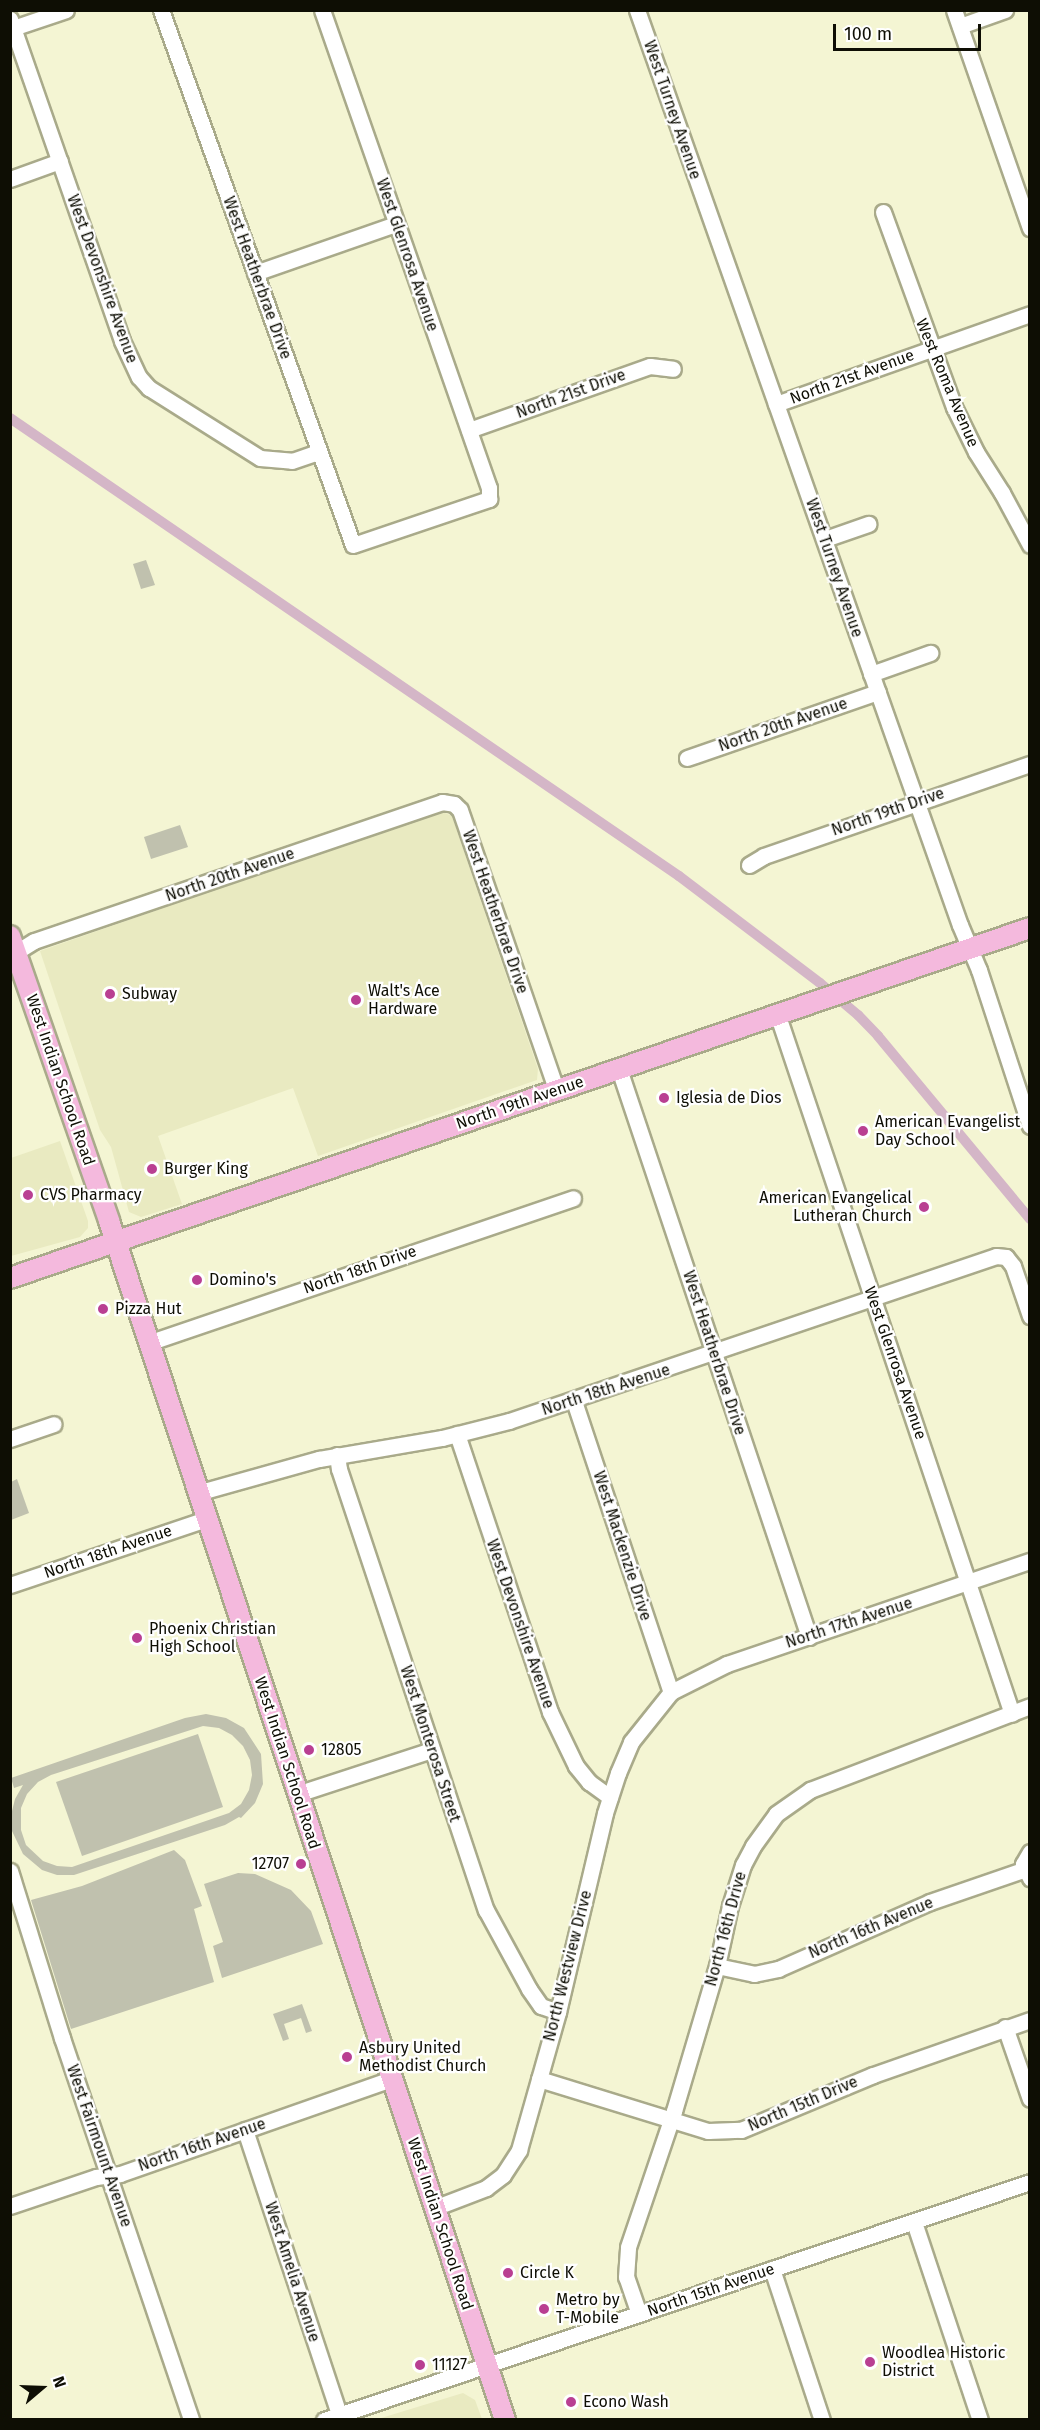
<!DOCTYPE html>
<html>
<head>
<meta charset="utf-8">
<style>
	body { margin:0 }
	#map { position:relative; width:1040px; height:2430px; overflow:hidden; background:#f4f5d3; font-family:"Fira Sans",sans-serif }
	div>[style] { position:absolute }
	.built>* { inset:0; background:#e9eac1 }
	.green>* { inset:0; background:#c0c1ae }
	.canal>* { height:10px; margin:-5px; padding:0 5px; transform-origin:5px; border-radius:5px; background:#d4b6c7 }
	.roads { filter:drop-shadow(2px 0 #a9aa8a) drop-shadow(-2px 0 #a9aa8a) drop-shadow(0 2px #a9aa8a) drop-shadow(0 -2px #a9aa8a) }
	.minor>* { height:15px; margin:-7.5px; padding:0 7.5px; transform-origin:7.5px; border-radius:7.5px; background:#fff }
	.major>* { height:20px; margin:-10px; padding:0 10px; transform-origin:10px; border-radius:10px; background:#f4b9dd }
	.dots>* { width:16px; height:16px; translate:-50% -50%; box-sizing:border-box; border:3px solid #fff; border-radius:50% }
	span { translate:-50% -50%; white-space:nowrap; text-align:center; line-height:1.15; -webkit-text-stroke:4.5px #fff; paint-order:stroke }
	.street-label { font-size:16px; color:#0e0e04 }
	.poi-label { font-size:16px; color:#0e0e04 }
	.left { translate:0 -50%; text-align:left }
	.right { translate:-100% -50%; text-align:right }
	.frame { position:absolute; inset:0; border:12px solid #0e0e04; pointer-events:none }
	.north { position:absolute; left:12px; top:2358px; width:60px; height:60px; -webkit-text-stroke:4px #fff; paint-order:stroke; rotate:71deg; font-size:16px; font-weight:700; line-height:24px; text-align:center; color:#0e0e04 }
	.north::after { content:''; display:block; margin:auto; width:21px; height:27px; background:#0e0e04; clip-path:polygon(50% 0,100% 100%,50% 72%,0 100%) }
	.scale { position:absolute; left:833px; top:24px; width:148px; height:27px; box-sizing:border-box; border:3px solid #0e0e04; border-top:0; padding-left:8px; font-size:18px; line-height:21px; white-space:nowrap; color:#0e0e04; -webkit-text-stroke:4px #fff; paint-order:stroke }
</style>
</head>
<body>
<div id="map">
	<div class="built">
		<div style="clip-path:polygon(440px 811px,452px 816px,538px 1069px,537px 1080px,318px 1156px,293px 1088px,158px 1136px,182px 1204px,141px 1217px,129px 1212px,111px 1147px,100px 1130px,40px 951px)"></div>
		<div style="clip-path:polygon(60px 1141px,88px 1221px,88px 1228px,80px 1237px,11px 1256px,11px 1158px)"></div>
		<div style="clip-path:polygon(463px 2393px,475px 2400px,482px 2419px,378px 2419px)"></div>
	</div>
	<div class="green">
		<div style="clip-path:polygon(146px 560px,155px 585px,141px 589px,133px 564px)"></div>
		<div style="clip-path:polygon(180px 825px,188px 847px,151px 859px,144px 837px)"></div>
		<div style="clip-path:polygon(17px 1479px,29px 1513px,11px 1520px,11px 1482px)"></div>
		<div style="clip-path:polygon(evenodd,206px 1714px,226px 1718px,244px 1728px,261px 1754px,263px 1784px,255px 1803px,241px 1818px,239px 1817px,225px 1825px,74px 1875px,57px 1875px,42px 1870px,23px 1854px,12px 1831px,11px 1815px,15px 1799px,23px 1785px,14px 1788px,11px 1778px,185px 1718px,206px 1714px,203px 1726px,219px 1728px,232px 1735px,243px 1746px,250px 1760px,252px 1775px,249px 1790px,241px 1804px,229px 1813px,72px 1867px,57px 1866px,43px 1861px,26px 1845px,21px 1830px,21px 1808px,27px 1794px,38px 1782px,51px 1775px,203px 1726px)"></div>
		<div style="clip-path:polygon(198px 1734px,223px 1807px,82px 1856px,56px 1782px)"></div>
		<div style="clip-path:polygon(174px 1850px,185px 1860px,202px 1906px,194px 1909px,214px 1982px,71px 2029px,31px 1900px,82px 1886px)"></div>
		<div style="clip-path:polygon(238px 1873px,255px 1874px,291px 1890px,311px 1911px,323px 1944px,222px 1978px,213px 1946px,223px 1942px,204px 1884px)"></div>
		<div style="clip-path:polygon(302px 2004px,312px 2031px,306px 2033px,301px 2018px,284px 2024px,289px 2039px,283px 2041px,273px 2014px)"></div>
	</div>
	<div class="canal">
		<div style="left:10px;top:418px;width:811px;rotate:34.4deg"></div>
		<div style="left:679px;top:876px;width:177px;rotate:37.2deg"></div>
		<div style="left:820px;top:983px;width:50px;rotate:40.1deg"></div>
		<div style="left:858px;top:1015px;width:29px;rotate:46deg"></div>
		<div style="left:878px;top:1036px;width:238px;rotate:50.3deg"></div>
	</div>
	<div class="roads">
		<div class="minor">
			<div style="left:161px;top:10px;width:568px;rotate:70.26deg"></div>
			<div style="left:353px;top:545px;width:144px;rotate:-18.7deg"></div>
			<div style="left:489px;top:499px;width:11px;rotate:-90deg"></div>
			<div style="left:489px;top:488px;width:506px;rotate:-109.26deg"></div>
			<div style="left:637px;top:10px;width:970px;rotate:70.56deg"></div>
			<div style="left:960px;top:925px;width:49px;rotate:67.1deg"></div>
			<div style="left:979px;top:970px;width:164px;rotate:71.9deg"></div>
			<div style="left:954px;top:10px;width:231px;rotate:70.8deg"></div>
			<div style="left:10px;top:19px;width:341px;rotate:70.8deg"></div>
			<div style="left:122px;top:341px;width:40px;rotate:65deg"></div>
			<div style="left:139px;top:377px;width:15px;rotate:48deg"></div>
			<div style="left:149px;top:388px;width:131px;rotate:32.2deg"></div>
			<div style="left:260px;top:458px;width:32px;rotate:5deg"></div>
			<div style="left:292px;top:461px;width:28px;rotate:-19deg"></div>
			<div style="left:960px;top:26px;width:48px;rotate:-19.6deg"></div>
			<div style="left:10px;top:29px;width:59px;rotate:-18.7deg"></div>
			<div style="left:10px;top:179px;width:53px;rotate:-19.8deg"></div>
			<div style="left:883px;top:212px;width:208px;rotate:70deg"></div>
			<div style="left:954px;top:407px;width:50px;rotate:63.9deg"></div>
			<div style="left:976px;top:452px;width:49px;rotate:57.6deg"></div>
			<div style="left:1002px;top:493px;width:59px;rotate:61.7deg"></div>
			<div style="left:255px;top:273px;width:149px;rotate:-19.2deg"></div>
			<div style="left:776px;top:404px;width:269px;rotate:-19.5deg"></div>
			<div style="left:469px;top:430px;width:192px;rotate:-19.5deg"></div>
			<div style="left:650px;top:366px;width:23px;rotate:7deg"></div>
			<div style="left:825px;top:539px;width:46px;rotate:-19.2deg"></div>
			<div style="left:871px;top:674px;width:63px;rotate:-19.6deg"></div>
			<div style="left:687px;top:758px;width:202px;rotate:-19.1deg"></div>
			<div style="left:749px;top:865px;width:17px;rotate:-31deg"></div>
			<div style="left:764px;top:856px;width:281px;rotate:-19.1deg"></div>
			<div style="left:10px;top:956px;width:28px;rotate:-32deg"></div>
			<div style="left:34px;top:941px;width:431px;rotate:-18.8deg"></div>
			<div style="left:442px;top:802px;width:12px;rotate:9deg"></div>
			<div style="left:454px;top:804px;width:8px;rotate:45deg"></div>
			<div style="left:460px;top:810px;width:297px;rotate:71deg"></div>
			<div style="left:777px;top:1013px;width:739px;rotate:71.47deg"></div>
			<div style="left:619px;top:1069px;width:599px;rotate:71.5deg"></div>
			<div style="left:148px;top:1343px;width:449px;rotate:-18.8deg"></div>
			<div style="left:574px;top:1401px;width:307px;rotate:71.6deg"></div>
			<div style="left:457px;top:1434px;width:293px;rotate:71.5deg"></div>
			<div style="left:550px;top:1712px;width:60px;rotate:64.3deg"></div>
			<div style="left:576px;top:1766px;width:21px;rotate:51deg"></div>
			<div style="left:589px;top:1782px;width:26px;rotate:36deg"></div>
			<div style="left:10px;top:1439px;width:46px;rotate:-18.8deg"></div>
			<div style="left:337px;top:1455px;width:14px;rotate:82deg"></div>
			<div style="left:339px;top:1469px;width:465px;rotate:71.6deg"></div>
			<div style="left:486px;top:1910px;width:90px;rotate:61.4deg"></div>
			<div style="left:529px;top:1989px;width:21px;rotate:55deg"></div>
			<div style="left:541px;top:2006px;width:18px;rotate:19deg"></div>
			<div style="left:197px;top:1493px;width:127px;rotate:-15.6deg"></div>
			<div style="left:319px;top:1459px;width:125px;rotate:-9.7deg"></div>
			<div style="left:442px;top:1438px;width:69px;rotate:-14.2deg"></div>
			<div style="left:509px;top:1421px;width:514px;rotate:-18.72deg"></div>
			<div style="left:996px;top:1256px;width:10px;rotate:6deg"></div>
			<div style="left:1006px;top:1257px;width:11px;rotate:52deg"></div>
			<div style="left:1013px;top:1266px;width:53px;rotate:71.2deg"></div>
			<div style="left:10px;top:1585px;width:207px;rotate:-18.6deg"></div>
			<div style="left:297px;top:1794px;width:142px;rotate:-18.1deg"></div>
			<div style="left:1030px;top:1852px;width:14px;rotate:120deg"></div>
			<div style="left:1023px;top:1864px;width:16px;rotate:63deg"></div>
			<div style="left:10px;top:1871px;width:175px;rotate:72.7deg"></div>
			<div style="left:62px;top:2038px;width:403px;rotate:71.3deg"></div>
			<div style="left:717px;top:1966px;width:38px;rotate:12deg"></div>
			<div style="left:754px;top:1974px;width:25px;rotate:-12deg"></div>
			<div style="left:778px;top:1969px;width:166px;rotate:-23.8deg"></div>
			<div style="left:930px;top:1902px;width:98px;rotate:-19deg"></div>
			<div style="left:1005px;top:2027px;width:76px;rotate:70.9deg"></div>
			<div style="left:539px;top:2079px;width:177px;rotate:17.1deg"></div>
			<div style="left:708px;top:2131px;width:33px;rotate:-2deg"></div>
			<div style="left:741px;top:2130px;width:143px;rotate:-22.6deg"></div>
			<div style="left:873px;top:2075px;width:166px;rotate:-19.3deg"></div>
			<div style="left:245px;top:2130px;width:299px;rotate:71.7deg"></div>
			<div style="left:10px;top:2206px;width:91px;rotate:-18.6deg"></div>
			<div style="left:96px;top:2177px;width:24px;rotate:-7deg"></div>
			<div style="left:120px;top:2174px;width:287px;rotate:-19.3deg"></div>
			<div style="left:434px;top:2208px;width:56px;rotate:-21deg"></div>
			<div style="left:486px;top:2188px;width:21px;rotate:-37deg"></div>
			<div style="left:503px;top:2175px;width:30px;rotate:-57deg"></div>
			<div style="left:519px;top:2150px;width:143px;rotate:-74.2deg"></div>
			<div style="left:558px;top:2012px;width:204px;rotate:-76.7deg"></div>
			<div style="left:605px;top:1813px;width:42px;rotate:-72deg"></div>
			<div style="left:618px;top:1773px;width:34px;rotate:-67deg"></div>
			<div style="left:631px;top:1742px;width:64px;rotate:-51.3deg"></div>
			<div style="left:671px;top:1692px;width:63px;rotate:-26.6deg"></div>
			<div style="left:727px;top:1664px;width:320px;rotate:-18.8deg"></div>
			<div style="left:914px;top:2222px;width:209px;rotate:71.6deg"></div>
			<div style="left:772px;top:2269px;width:159px;rotate:71.7deg"></div>
			<div style="left:639px;top:2314px;width:39px;rotate:-109deg"></div>
			<div style="left:626px;top:2277px;width:30px;rotate:-86deg"></div>
			<div style="left:628px;top:2247px;width:144px;rotate:-71.3deg"></div>
			<div style="left:674px;top:2111px;width:151px;rotate:-73.5deg"></div>
			<div style="left:717px;top:1966px;width:61px;rotate:-77.8deg"></div>
			<div style="left:730px;top:1906px;width:43px;rotate:-72.4deg"></div>
			<div style="left:743px;top:1865px;width:21px;rotate:-62deg"></div>
			<div style="left:753px;top:1846px;width:39px;rotate:-54deg"></div>
			<div style="left:776px;top:1814px;width:42px;rotate:-35.2deg"></div>
			<div style="left:810px;top:1790px;width:235px;rotate:-20.9deg"></div>
			<div style="left:324px;top:2420px;width:745px;rotate:-18.63deg"></div>
		</div>
		<div class="major">
			<div style="left:10px;top:936px;width:302px;rotate:70.8deg"></div>
			<div style="left:109px;top:1221px;width:1263px;rotate:71.72deg"></div>
			<div style="left:10px;top:1278px;width:1078px;rotate:-18.94deg"></div>
		</div>
	</div>
	<div class="dots">
		<div style="left:110px;top:994px;background:#b93f92"></div>
		<div style="left:356px;top:1000px;background:#b93f92"></div>
		<div style="left:664px;top:1098px;background:#b93f92"></div>
		<div style="left:863px;top:1131px;background:#b93f92"></div>
		<div style="left:152px;top:1169px;background:#b93f92"></div>
		<div style="left:28px;top:1195px;background:#b93f92"></div>
		<div style="left:924px;top:1207px;background:#b93f92"></div>
		<div style="left:197px;top:1280px;background:#b93f92"></div>
		<div style="left:103px;top:1309px;background:#b93f92"></div>
		<div style="left:137px;top:1638px;background:#b93f92"></div>
		<div style="left:309px;top:1750px;background:#b93f92"></div>
		<div style="left:301px;top:1864px;background:#b93f92"></div>
		<div style="left:347px;top:2057px;background:#b93f92"></div>
		<div style="left:508px;top:2273px;background:#b93f92"></div>
		<div style="left:544px;top:2309px;background:#b93f92"></div>
		<div style="left:870px;top:2362px;background:#b93f92"></div>
		<div style="left:420px;top:2365px;background:#b93f92"></div>
		<div style="left:571px;top:2402px;background:#b93f92"></div>
	</div>
	<div class="street-label">
		<span style="left:672px;top:110px;rotate:71deg">West Turney Avenue</span>
		<span style="left:407px;top:255px;rotate:71deg">West Glenrosa Avenue</span>
		<span style="left:257px;top:278px;rotate:70deg">West Heatherbrae Drive</span>
		<span style="left:102px;top:279px;rotate:70deg">West Devonshire Avenue</span>
		<span style="left:852px;top:377px;rotate:-20deg">North 21st Avenue</span>
		<span style="left:947px;top:383px;rotate:67deg">West Roma Avenue</span>
		<span style="left:571px;top:394px;rotate:-20deg">North 21st Drive</span>
		<span style="left:834px;top:568px;rotate:71deg">West Turney Avenue</span>
		<span style="left:783px;top:725px;rotate:-19deg">North 20th Avenue</span>
		<span style="left:888px;top:812px;rotate:-19deg">North 19th Drive</span>
		<span style="left:230px;top:875px;rotate:-19deg">North 20th Avenue</span>
		<span style="left:495px;top:912px;rotate:71deg">West Heatherbrae Drive</span>
		<span style="left:60px;top:1080px;rotate:71deg">West Indian School Road</span>
		<span style="left:520px;top:1103px;rotate:-19deg">North 19th Avenue</span>
		<span style="left:360px;top:1270px;rotate:-19deg">North 18th Drive</span>
		<span style="left:714px;top:1353px;rotate:72deg">West Heatherbrae Drive</span>
		<span style="left:895px;top:1363px;rotate:71deg">West Glenrosa Avenue</span>
		<span style="left:606px;top:1390px;rotate:-18deg">North 18th Avenue</span>
		<span style="left:622px;top:1546px;rotate:72deg">West Mackenzie Drive</span>
		<span style="left:108px;top:1552px;rotate:-19deg">North 18th Avenue</span>
		<span style="left:849px;top:1623px;rotate:-18deg">North 17th Avenue</span>
		<span style="left:520px;top:1624px;rotate:71deg">West Devonshire Avenue</span>
		<span style="left:430px;top:1744px;rotate:72deg">West Monterosa Street</span>
		<span style="left:287px;top:1763px;rotate:72deg">West Indian School Road</span>
		<span style="left:871px;top:1928px;rotate:-23deg">North 16th Avenue</span>
		<span style="left:726px;top:1929px;rotate:-75deg">North 16th Drive</span>
		<span style="left:568px;top:1966px;rotate:-76deg">North Westview Drive</span>
		<span style="left:803px;top:2104px;rotate:-23deg">North 15th Drive</span>
		<span style="left:202px;top:2145px;rotate:-19deg">North 16th Avenue</span>
		<span style="left:99px;top:2146px;rotate:71deg">West Fairmount Avenue</span>
		<span style="left:440px;top:2224px;rotate:72deg">West Indian School Road</span>
		<span style="left:292px;top:2272px;rotate:72deg">West Amelia Avenue</span>
		<span style="left:711px;top:2290px;rotate:-19deg">North 15th Avenue</span>
	</div>
	<div class="poi-label">
		<span class="left" style="left:368px;top:1000px">Walt's Ace<br>Hardware</span>
		<span class="left" style="left:122px;top:994px">Subway</span>
		<span class="left" style="left:676px;top:1098px">Iglesia de Dios</span>
		<span class="left" style="left:875px;top:1131px">American Evangelist<br>Day School</span>
		<span class="left" style="left:164px;top:1169px">Burger King</span>
		<span class="left" style="left:40px;top:1195px">CVS Pharmacy</span>
		<span class="right" style="left:912px;top:1207px">American Evangelical<br>Lutheran Church</span>
		<span class="left" style="left:209px;top:1280px">Domino's</span>
		<span class="left" style="left:115px;top:1309px">Pizza Hut</span>
		<span class="left" style="left:149px;top:1638px">Phoenix Christian<br>High School</span>
		<span class="left" style="left:321px;top:1750px">12805</span>
		<span class="right" style="left:289px;top:1864px">12707</span>
		<span class="left" style="left:359px;top:2057px">Asbury United<br>Methodist Church</span>
		<span class="left" style="left:520px;top:2273px">Circle K</span>
		<span class="left" style="left:556px;top:2309px">Metro by<br>T-Mobile</span>
		<span class="left" style="left:882px;top:2362px">Woodlea Historic<br>District</span>
		<span class="left" style="left:432px;top:2365px">11127</span>
		<span class="left" style="left:583px;top:2402px">Econo Wash</span>
	</div>
	<div class="frame"></div>
	<div class="north">N</div>
	<div class="scale">100 m</div>
</div>
</body>
</html>
